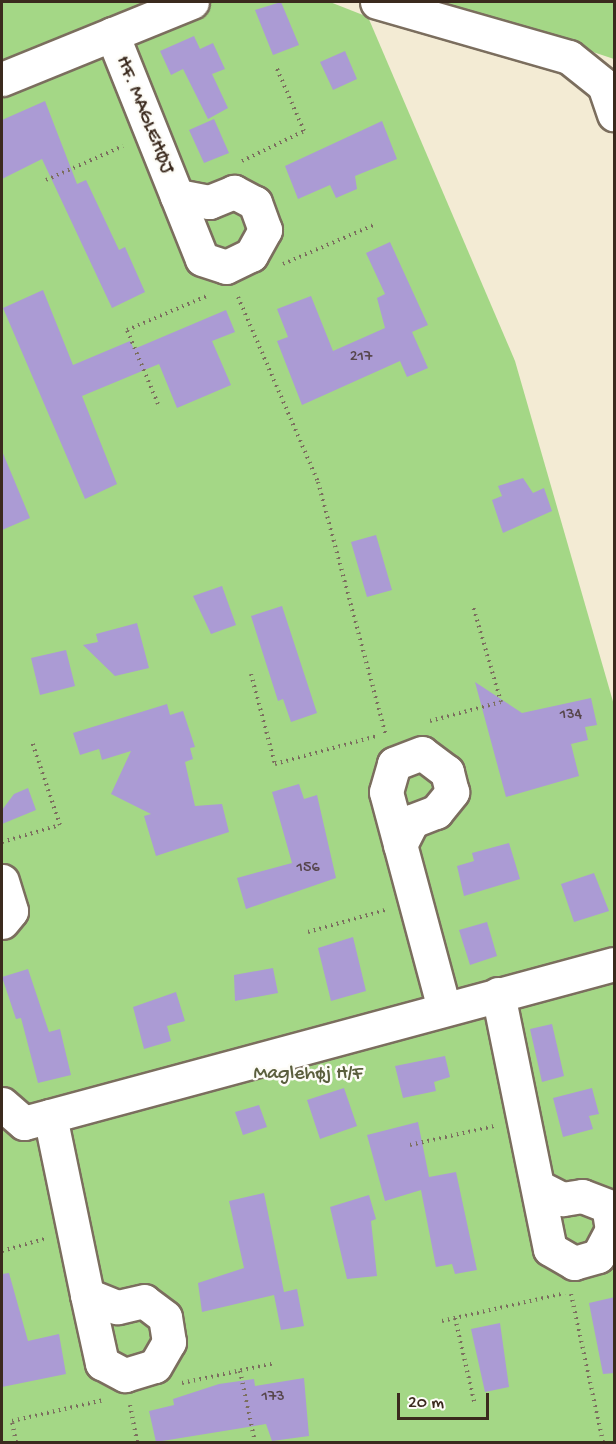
<!DOCTYPE html>
<html>
<head>
<meta charset="utf-8">
<style>
	body { margin:0 }
	#map { position:relative; width:616px; height:1444px; overflow:hidden; background:#f3ebd4; font-family:"Gochi Hand",sans-serif }
	div>[style] { position:absolute }
	.green>* { inset:0; background:#a4d786 }
	.building>* { inset:0; background:#ab9bd4 }
	.path>* { height:4px; margin-top:-2px; transform-origin:0; background:repeating-linear-gradient(90deg,#7b6e5e 0 1.5px,transparent 0 6px) }
	.roads { filter:drop-shadow(2px 0 #7b6e5e) drop-shadow(-2px 0 #7b6e5e) drop-shadow(0 2px #7b6e5e) drop-shadow(0 -2px #7b6e5e) }
	.minor>* { height:33px; margin:-16.5px; padding:0 16.5px; transform-origin:16.5px; border-radius:16.5px; background:#fff }
	span { translate:-50% -50%; white-space:nowrap; text-align:center; line-height:1.15; -webkit-text-stroke:5px #fdfcf7; paint-order:stroke }
	.number-label { font-size:16px; color:#57464c }
	.number-label span { -webkit-text-stroke-width:0 }
	.street-label { font-size:20px; color:#3b2a1e }
	.park-label { font-size:20px; color:#5a5e3d }
	.frame { position:absolute; inset:0; border:3px solid #3b2a1e; pointer-events:none }
	.scale { position:absolute; left:397px; top:1393px; width:92px; height:27px; box-sizing:border-box; border:3px solid #3b2a1e; border-top:0; padding-left:8px; font-size:18px; line-height:21px; white-space:nowrap; color:#3b2a1e; -webkit-text-stroke:4px #fdfcf7; paint-order:stroke }
</style>
</head>
<body>
<div id="map">
	<div class="green">
		<div style="clip-path:polygon(2px 2px,330px 2px,368px 17px,515px 361px,614px 705px,614px 1442px,2px 1442px)"></div>
		<div style="clip-path:polygon(443px 2px,614px 2px,614px 59px)"></div>
	</div>
	<div class="building">
		<div style="clip-path:polygon(281px 2px,299px 45px,273px 55px,255px 10px)"></div>
		<div style="clip-path:polygon(194px 36px,200px 49px,213px 43px,225px 69px,212px 74px,228px 108px,208px 119px,183px 69px,171px 75px,160px 51px)"></div>
		<div style="clip-path:polygon(345px 51px,357px 79px,333px 90px,320px 62px)"></div>
		<div style="clip-path:polygon(45px 101px,77px 184px,86px 180px,119px 250px,125px 247px,145px 292px,112px 308px,42px 159px,2px 179px,2px 120px)"></div>
		<div style="clip-path:polygon(214px 119px,229px 153px,204px 163px,189px 130px)"></div>
		<div style="clip-path:polygon(382px 121px,397px 159px,355px 176px,357px 189px,336px 198px,330px 185px,298px 199px,285px 166px)"></div>
		<div style="clip-path:polygon(390px 242px,428px 325px,412px 332px,428px 368px,407px 377px,400px 361px,302px 405px,277px 341px,288px 337px,277px 309px,311px 296px,333px 351px,385px 328px,377px 298px,385px 294px,366px 253px)"></div>
		<div style="clip-path:polygon(43px 290px,73px 365px,130px 341px,134px 349px,226px 310px,235px 332px,212px 341px,231px 385px,177px 408px,159px 364px,82px 396px,117px 484px,85px 499px,3px 308px)"></div>
		<div style="clip-path:polygon(2px 451px,30px 518px,2px 530px)"></div>
		<div style="clip-path:polygon(523px 478px,533px 493px,544px 488px,552px 511px,503px 533px,492px 500px,502px 496px,498px 486px)"></div>
		<div style="clip-path:polygon(376px 535px,392px 590px,367px 597px,351px 542px)"></div>
		<div style="clip-path:polygon(222px 586px,236px 625px,211px 634px,193px 596px)"></div>
		<div style="clip-path:polygon(282px 606px,317px 713px,291px 722px,283px 699px,278px 701px,251px 616px)"></div>
		<div style="clip-path:polygon(137px 623px,149px 668px,115px 676px,83px 645px,98px 642px,96px 634px)"></div>
		<div style="clip-path:polygon(66px 650px,75px 686px,40px 695px,31px 658px)"></div>
		<div style="clip-path:polygon(475px 682px,522px 713px,591px 698px,597px 725px,585px 727px,588px 740px,571px 744px,579px 776px,506px 797px)"></div>
		<div style="clip-path:polygon(167px 704px,170px 715px,183px 711px,195px 747px,190px 748px,193px 759px,185px 762px,195px 806px,222px 804px,229px 832px,156px 856px,144px 816px,151px 814px,111px 794px,131px 751px,102px 760px,99px 749px,80px 755px,73px 733px)"></div>
		<div style="clip-path:polygon(299px 784px,304px 799px,317px 795px,336px 878px,246px 909px,237px 878px,292px 863px,272px 792px)"></div>
		<div style="clip-path:polygon(28px 788px,36px 810px,2px 824px,2px 810px,14px 794px)"></div>
		<div style="clip-path:polygon(509px 843px,520px 879px,464px 896px,457px 866px,474px 861px,472px 853px)"></div>
		<div style="clip-path:polygon(594px 873px,609px 911px,574px 922px,561px 884px)"></div>
		<div style="clip-path:polygon(487px 922px,497px 956px,470px 965px,459px 930px)"></div>
		<div style="clip-path:polygon(353px 937px,366px 991px,331px 1001px,318px 948px)"></div>
		<div style="clip-path:polygon(273px 968px,278px 993px,235px 1001px,234px 975px)"></div>
		<div style="clip-path:polygon(28px 969px,49px 1032px,60px 1029px,71px 1075px,38px 1083px,21px 1018px,16px 1019px,2px 977px)"></div>
		<div style="clip-path:polygon(176px 992px,185px 1021px,167px 1026px,171px 1041px,144px 1049px,133px 1007px)"></div>
		<div style="clip-path:polygon(552px 1024px,564px 1076px,542px 1082px,530px 1029px)"></div>
		<div style="clip-path:polygon(445px 1056px,450px 1077px,434px 1082px,436px 1091px,403px 1098px,395px 1066px)"></div>
		<div style="clip-path:polygon(344px 1088px,357px 1126px,320px 1139px,307px 1100px)"></div>
		<div style="clip-path:polygon(592px 1088px,599px 1114px,589px 1116px,593px 1129px,563px 1137px,553px 1098px)"></div>
		<div style="clip-path:polygon(259px 1105px,267px 1127px,243px 1135px,235px 1112px)"></div>
		<div style="clip-path:polygon(418px 1122px,429px 1177px,456px 1172px,477px 1270px,455px 1274px,452px 1264px,436px 1267px,421px 1190px,385px 1201px,367px 1135px)"></div>
		<div style="clip-path:polygon(264px 1193px,284px 1292px,297px 1289px,304px 1326px,281px 1330px,274px 1295px,202px 1312px,198px 1283px,244px 1268px,229px 1201px)"></div>
		<div style="clip-path:polygon(369px 1195px,376px 1219px,371px 1221px,377px 1276px,347px 1279px,330px 1207px)"></div>
		<div style="clip-path:polygon(9px 1273px,28px 1341px,59px 1334px,66px 1374px,2px 1387px,2px 1274px)"></div>
		<div style="clip-path:polygon(615px 1297px,615px 1373px,603px 1374px,589px 1303px)"></div>
		<div style="clip-path:polygon(500px 1323px,509px 1387px,485px 1392px,471px 1329px)"></div>
		<div style="clip-path:polygon(304px 1378px,309px 1436px,272px 1441px,266px 1424px,156px 1442px,149px 1411px,174px 1405px,173px 1399px,219px 1384px,254px 1379px,255px 1386px)"></div>
	</div>
	<div class="path">
		<div style="left:242px;top:161px;width:69px;rotate:-25.8deg"></div>
		<div style="left:304px;top:131px;width:68px;rotate:-113.5deg"></div>
		<div style="left:46px;top:180px;width:84px;rotate:-23.8deg"></div>
		<div style="left:283px;top:264px;width:101px;rotate:-23.3deg"></div>
		<div style="left:238px;top:297px;width:202px;rotate:66.6deg"></div>
		<div style="left:318px;top:482px;width:262px;rotate:75deg"></div>
		<div style="left:158px;top:404px;width:80px;rotate:-112.7deg"></div>
		<div style="left:127px;top:330px;width:89px;rotate:-23.1deg"></div>
		<div style="left:251px;top:674px;width:93px;rotate:75.1deg"></div>
		<div style="left:275px;top:764px;width:106px;rotate:-15.4deg"></div>
		<div style="left:430px;top:721px;width:73px;rotate:-15deg"></div>
		<div style="left:501px;top:702px;width:100px;rotate:-106.3deg"></div>
		<div style="left:2px;top:842px;width:60px;rotate:-16.3deg"></div>
		<div style="left:60px;top:825px;width:88px;rotate:-108.6deg"></div>
		<div style="left:308px;top:932px;width:80px;rotate:-15.9deg"></div>
		<div style="left:410px;top:1145px;width:86px;rotate:-12.7deg"></div>
		<div style="left:2px;top:1251px;width:44px;rotate:-15.9deg"></div>
		<div style="left:571px;top:1294px;width:151px;rotate:77.8deg"></div>
		<div style="left:455px;top:1318px;width:89px;rotate:77.1deg"></div>
		<div style="left:442px;top:1321px;width:126px;rotate:-12.8deg"></div>
		<div style="left:240px;top:1371px;width:73px;rotate:78.1deg"></div>
		<div style="left:182px;top:1383px;width:95px;rotate:-12.1deg"></div>
		<div style="left:130px;top:1405px;width:38px;rotate:79deg"></div>
		<div style="left:16px;top:1442px;width:21px;rotate:-101deg"></div>
		<div style="left:12px;top:1421px;width:94px;rotate:-12.9deg"></div>
	</div>
	<div class="roads">
		<div class="minor">
			<div style="left:377px;top:2px;width:200px;rotate:16deg"></div>
			<div style="left:569px;top:57px;width:45px;rotate:38.7deg"></div>
			<div style="left:604px;top:85px;width:31px;rotate:71deg"></div>
			<div style="left:112px;top:34px;width:242px;rotate:68.2deg"></div>
			<div style="left:202px;top:259px;width:25px;rotate:18deg"></div>
			<div style="left:226px;top:267px;width:28px;rotate:-26deg"></div>
			<div style="left:251px;top:255px;width:29px;rotate:-61deg"></div>
			<div style="left:265px;top:230px;width:29px;rotate:-110deg"></div>
			<div style="left:255px;top:203px;width:24px;rotate:-152deg"></div>
			<div style="left:234px;top:192px;width:27px;rotate:158deg"></div>
			<div style="left:209px;top:202px;width:33px;rotate:-169deg"></div>
			<div style="left:2px;top:79px;width:205px;rotate:-22.1deg"></div>
			<div style="left:400px;top:845px;width:27px;rotate:-63deg"></div>
			<div style="left:412px;top:821px;width:26px;rotate:-21deg"></div>
			<div style="left:436px;top:812px;width:26px;rotate:-51deg"></div>
			<div style="left:452px;top:792px;width:21px;rotate:-104deg"></div>
			<div style="left:447px;top:772px;width:31px;rotate:-143deg"></div>
			<div style="left:422px;top:753px;width:30px;rotate:159deg"></div>
			<div style="left:394px;top:764px;width:29px;rotate:106deg"></div>
			<div style="left:386px;top:792px;width:224px;rotate:75deg"></div>
			<div style="left:2px;top:881px;width:31px;rotate:73deg"></div>
			<div style="left:11px;top:911px;width:14px;rotate:129deg"></div>
			<div style="left:498px;top:994px;width:260px;rotate:78.5deg"></div>
			<div style="left:550px;top:1249px;width:28px;rotate:30deg"></div>
			<div style="left:574px;top:1263px;width:25px;rotate:-16deg"></div>
			<div style="left:598px;top:1256px;width:30px;rotate:-62deg"></div>
			<div style="left:612px;top:1230px;width:24px;rotate:-99deg"></div>
			<div style="left:608px;top:1206px;width:28px;rotate:-159deg"></div>
			<div style="left:582px;top:1196px;width:20px;rotate:171deg"></div>
			<div style="left:562px;top:1199px;width:27px;rotate:-153deg"></div>
			<div style="left:2px;top:1104px;width:29px;rotate:41deg"></div>
			<div style="left:24px;top:1123px;width:611px;rotate:-15.08deg"></div>
			<div style="left:50px;top:1116px;width:183px;rotate:78.3deg"></div>
			<div style="left:87px;top:1295px;width:70px;rotate:77.6deg"></div>
			<div style="left:102px;top:1363px;width:26px;rotate:28deg"></div>
			<div style="left:125px;top:1375px;width:31px;rotate:-17deg"></div>
			<div style="left:155px;top:1366px;width:28px;rotate:-60deg"></div>
			<div style="left:169px;top:1342px;width:25px;rotate:-99deg"></div>
			<div style="left:165px;top:1317px;width:26px;rotate:-143deg"></div>
			<div style="left:144px;top:1301px;width:28px;rotate:167deg"></div>
			<div style="left:117px;top:1307px;width:32px;rotate:-158deg"></div>
		</div>
	</div>
	<div class="number-label">
		<span style="left:361px;top:358px">217</span>
		<span style="left:571px;top:716px">134</span>
		<span style="left:308px;top:869px">156</span>
		<span style="left:273px;top:1398px">173</span>
	</div>
	<div class="street-label">
		<span style="left:144px;top:115px;rotate:68deg">HF. MAGLEHØJ</span>
	</div>
	<div class="park-label">
		<span style="left:308px;top:1074px">Maglehøj H/F</span>
	</div>
	<div class="frame"></div>
	<div class="scale">20 m</div>
</div>
</body>
</html>
